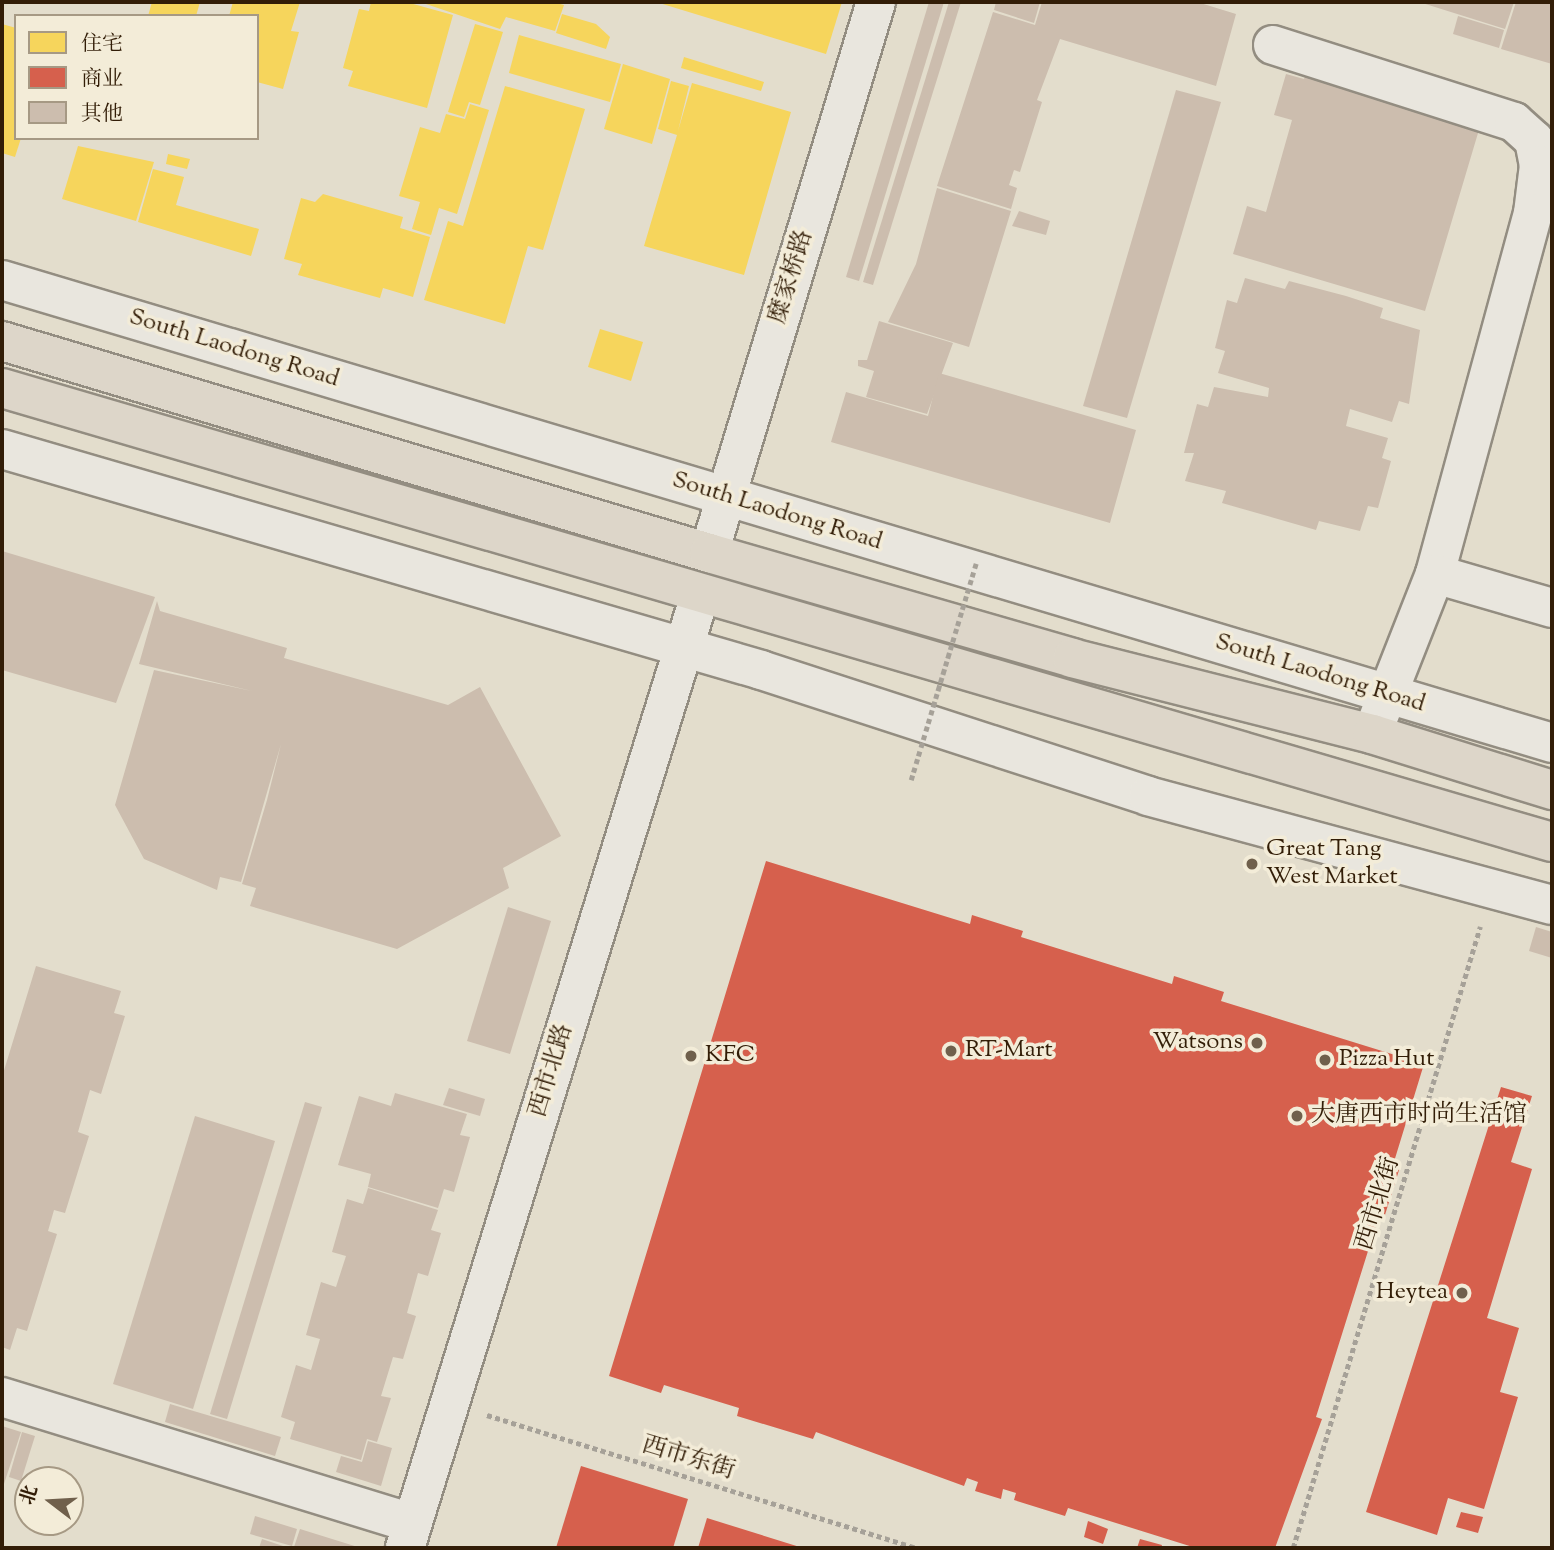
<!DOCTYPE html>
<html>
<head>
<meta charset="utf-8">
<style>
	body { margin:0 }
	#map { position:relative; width:1554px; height:1550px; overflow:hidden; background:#e3ddcc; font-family:"Sorts Mill Goudy","Noto Serif SC",serif }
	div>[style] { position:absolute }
	.homes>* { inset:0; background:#f6d55c }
	.shops>* { inset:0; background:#d6604d }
	.building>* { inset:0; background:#ccbdae }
	.path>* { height:4.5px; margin-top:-2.25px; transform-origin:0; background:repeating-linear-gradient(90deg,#a6a198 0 5px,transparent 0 8.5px) }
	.roads { filter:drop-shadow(2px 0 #938d81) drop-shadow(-2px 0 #938d81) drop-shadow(0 2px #938d81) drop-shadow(0 -2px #938d81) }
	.minor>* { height:38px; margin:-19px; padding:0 19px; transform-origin:19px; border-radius:19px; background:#e9e6de }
	.major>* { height:38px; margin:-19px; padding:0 19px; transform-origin:19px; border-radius:19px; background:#ddd6c9 }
	.path-bridge>* { height:4.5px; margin-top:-2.25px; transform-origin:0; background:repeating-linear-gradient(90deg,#a6a198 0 5px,transparent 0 8.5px) }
	.dots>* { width:19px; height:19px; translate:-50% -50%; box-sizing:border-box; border:4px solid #f3ecd8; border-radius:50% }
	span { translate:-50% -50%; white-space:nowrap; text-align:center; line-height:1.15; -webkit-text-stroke:7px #f3ecd8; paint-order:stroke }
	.street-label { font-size:24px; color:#321d07 }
	.poi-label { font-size:24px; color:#321d07 }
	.left { translate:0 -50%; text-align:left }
	.right { translate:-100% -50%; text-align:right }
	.frame { position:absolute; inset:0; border:4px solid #321d07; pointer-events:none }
	.legend { position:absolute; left:14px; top:14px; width:245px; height:126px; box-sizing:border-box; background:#f3ecd8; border:2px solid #a69984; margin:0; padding:9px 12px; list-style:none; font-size:21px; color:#321d07 }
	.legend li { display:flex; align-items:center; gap:14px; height:35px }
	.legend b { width:35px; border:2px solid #a69984 }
	.north { position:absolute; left:14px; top:1466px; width:70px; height:70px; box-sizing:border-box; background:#f3ecd8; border:2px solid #a69984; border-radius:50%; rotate:287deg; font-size:19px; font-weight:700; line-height:28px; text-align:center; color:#321d07 }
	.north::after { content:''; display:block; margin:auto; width:24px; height:32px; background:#70604c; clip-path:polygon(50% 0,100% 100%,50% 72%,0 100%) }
</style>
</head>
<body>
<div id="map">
	<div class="homes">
		<div style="clip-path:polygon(152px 2px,200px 2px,196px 16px,148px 16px)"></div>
		<div style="clip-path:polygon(233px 2px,300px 2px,291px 31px,299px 32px,283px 89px,257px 82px,257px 16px,229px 16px)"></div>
		<div style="clip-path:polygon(371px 2px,406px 2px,453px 15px,427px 108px,348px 86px,353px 71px,343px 68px,359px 9px,369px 11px)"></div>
		<div style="clip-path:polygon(420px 2px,553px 2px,564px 5px,555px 31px,506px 17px,500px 29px)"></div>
		<div style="clip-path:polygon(656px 2px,842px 2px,826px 54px)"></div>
		<div style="clip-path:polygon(562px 14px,596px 24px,610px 37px,606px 49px,556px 33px)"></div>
		<div style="clip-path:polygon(2px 24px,16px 28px,21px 138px,15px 157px,2px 153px)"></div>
		<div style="clip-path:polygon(475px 24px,503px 32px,480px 105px,469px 102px,464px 117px,448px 112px)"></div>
		<div style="clip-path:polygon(519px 35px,621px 64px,610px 102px,509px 73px)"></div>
		<div style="clip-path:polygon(684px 57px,764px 82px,761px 91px,681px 68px)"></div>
		<div style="clip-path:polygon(623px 64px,670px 79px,652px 144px,604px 129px)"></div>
		<div style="clip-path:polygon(671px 81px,689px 86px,678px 131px,692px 83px,791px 112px,744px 275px,644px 246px,677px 135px,658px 129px)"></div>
		<div style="clip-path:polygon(505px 86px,585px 109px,543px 250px,528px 246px,505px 324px,424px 300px,448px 221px,463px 226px)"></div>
		<div style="clip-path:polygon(470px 104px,489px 110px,457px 214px,439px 208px,431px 235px,412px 229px,420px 202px,399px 196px,420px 127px,440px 133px,446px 114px,465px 119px)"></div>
		<div style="clip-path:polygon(78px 146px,154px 162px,136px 221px,62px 199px)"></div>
		<div style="clip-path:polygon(168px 154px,190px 159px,187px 169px,166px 164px)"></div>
		<div style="clip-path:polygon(153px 169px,184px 177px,176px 205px,259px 229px,251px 256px,138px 222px)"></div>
		<div style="clip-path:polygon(323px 194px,403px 217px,400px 228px,430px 237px,413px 297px,383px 288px,380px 298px,298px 275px,302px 264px,284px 259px,301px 198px,315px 202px)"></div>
		<div style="clip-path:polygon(600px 329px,643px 342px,631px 381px,588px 367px)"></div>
	</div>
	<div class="shops">
		<div style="clip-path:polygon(766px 861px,970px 924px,972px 915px,1023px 931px,1021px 937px,1172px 984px,1174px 976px,1224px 992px,1221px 1001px,1424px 1064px,1393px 1165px,1400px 1167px,1384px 1218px,1379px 1216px,1316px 1417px,1322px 1419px,1275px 1548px,1196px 1548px,1068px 1508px,1065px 1516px,1014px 1500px,1016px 1493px,1003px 1489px,1001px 1499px,975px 1491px,978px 1482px,967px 1478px,964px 1486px,816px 1432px,813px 1439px,737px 1416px,739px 1408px,664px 1385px,661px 1393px,609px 1376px)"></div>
		<div style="clip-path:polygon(1501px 1087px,1532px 1096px,1511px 1162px,1532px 1169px,1487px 1318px,1519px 1328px,1500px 1392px,1518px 1397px,1484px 1509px,1448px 1498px,1437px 1535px,1366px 1512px)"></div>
		<div style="clip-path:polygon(581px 1466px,688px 1499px,673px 1548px,556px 1548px)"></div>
		<div style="clip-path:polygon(1461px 1512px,1483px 1517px,1478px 1533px,1456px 1527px)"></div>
		<div style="clip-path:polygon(707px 1518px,803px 1548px,698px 1548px)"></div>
		<div style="clip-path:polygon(1088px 1521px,1108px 1529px,1103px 1544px,1084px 1537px)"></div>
		<div style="clip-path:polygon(1140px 1539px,1162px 1545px,1161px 1548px,1137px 1548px)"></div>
	</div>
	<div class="building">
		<div style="clip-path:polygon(929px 2px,944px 2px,859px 281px,846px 277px)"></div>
		<div style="clip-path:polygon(949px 2px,961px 2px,873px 285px,863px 282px)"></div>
		<div style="clip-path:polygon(996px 2px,1040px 2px,1034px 23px,994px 10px)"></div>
		<div style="clip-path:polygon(1042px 2px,1197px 2px,1236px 14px,1216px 86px,1060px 39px,1037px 100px,1042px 102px,1020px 172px,1014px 170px,1009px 185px,1017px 188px,1011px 209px,937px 186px,993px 12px,1035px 25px)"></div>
		<div style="clip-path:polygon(1419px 2px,1514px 2px,1505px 29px)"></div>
		<div style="clip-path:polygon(1516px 2px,1552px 2px,1552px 64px,1501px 49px)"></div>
		<div style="clip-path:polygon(1458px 16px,1504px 30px,1499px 48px,1453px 34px)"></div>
		<div style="clip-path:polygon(1307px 70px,1481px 123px,1425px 311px,1233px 254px,1247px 206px,1266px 212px,1292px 120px,1274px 115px,1286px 74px,1304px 79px)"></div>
		<div style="clip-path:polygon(1176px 90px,1221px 102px,1127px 418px,1083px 406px)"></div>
		<div style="clip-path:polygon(937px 188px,1011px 211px,969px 347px,888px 322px,916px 264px)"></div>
		<div style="clip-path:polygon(1019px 211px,1050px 221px,1046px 235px,1012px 226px)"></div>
		<div style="clip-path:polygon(1245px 278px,1285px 289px,1289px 281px,1346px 296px,1383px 308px,1380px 318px,1420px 330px,1409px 404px,1399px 401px,1392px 422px,1350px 409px,1346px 426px,1388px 438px,1382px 458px,1391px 461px,1378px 508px,1368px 506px,1360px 531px,1319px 521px,1316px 530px,1222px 503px,1226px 491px,1185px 481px,1194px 453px,1184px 453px,1197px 404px,1208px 407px,1214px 387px,1268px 397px,1269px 388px,1218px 373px,1225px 351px,1215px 348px,1227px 300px,1237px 303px)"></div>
		<div style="clip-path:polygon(879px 321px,953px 343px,927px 414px,866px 397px,874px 371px,858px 366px,858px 360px,867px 360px)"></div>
		<div style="clip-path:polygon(939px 373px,1136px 430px,1110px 523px,831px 442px,846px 392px,928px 416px)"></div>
		<div style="clip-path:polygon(2px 551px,155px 597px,116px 703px,2px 670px)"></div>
		<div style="clip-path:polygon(157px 601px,160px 611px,287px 648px,284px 658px,448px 705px,480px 687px,561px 836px,503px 868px,509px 888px,397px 949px,250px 906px,256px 888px,242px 884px,267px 800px,281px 744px,241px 882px,220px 877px,217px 890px,144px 859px,115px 805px,154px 670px,252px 691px,139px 664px)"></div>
		<div style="clip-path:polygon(508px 907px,551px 921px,510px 1054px,467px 1041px)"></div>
		<div style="clip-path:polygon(1536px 927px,1552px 932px,1552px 958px,1529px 951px)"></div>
		<div style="clip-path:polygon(36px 966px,121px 991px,114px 1013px,125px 1016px,101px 1094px,90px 1090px,78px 1132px,89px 1136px,65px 1213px,54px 1210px,48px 1231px,57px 1234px,27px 1331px,17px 1328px,10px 1350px,2px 1347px,2px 1077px)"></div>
		<div style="clip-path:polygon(449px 1088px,485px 1099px,480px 1116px,443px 1105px)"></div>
		<div style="clip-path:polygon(395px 1093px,467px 1114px,460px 1135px,470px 1137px,454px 1192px,444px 1189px,438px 1208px,368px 1187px,371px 1174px,338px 1165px,359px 1096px,391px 1106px)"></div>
		<div style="clip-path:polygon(305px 1102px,322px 1107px,227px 1419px,210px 1414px)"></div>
		<div style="clip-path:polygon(195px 1116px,275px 1141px,193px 1409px,113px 1384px)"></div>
		<div style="clip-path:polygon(368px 1188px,438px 1210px,431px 1230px,441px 1233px,428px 1276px,418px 1273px,407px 1313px,416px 1316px,403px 1359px,393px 1357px,381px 1396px,391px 1398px,377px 1442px,367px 1439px,361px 1460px,290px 1439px,295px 1422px,281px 1417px,296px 1365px,311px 1370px,320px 1339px,306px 1335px,321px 1282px,336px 1287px,346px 1256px,332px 1252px,347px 1199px,363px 1204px)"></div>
		<div style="clip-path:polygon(170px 1404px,281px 1437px,275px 1456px,165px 1422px)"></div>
		<div style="clip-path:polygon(2px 1426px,21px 1432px,2px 1490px)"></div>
		<div style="clip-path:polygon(22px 1432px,35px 1436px,21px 1481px,9px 1477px)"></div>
		<div style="clip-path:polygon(368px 1441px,392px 1448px,381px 1486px,336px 1472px,341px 1456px,362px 1462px)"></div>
		<div style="clip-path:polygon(255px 1516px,297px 1529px,292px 1546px,250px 1534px)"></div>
		<div style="clip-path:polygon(300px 1529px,361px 1548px,294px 1547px)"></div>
		<div style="clip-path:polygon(262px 1539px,289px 1548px,259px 1548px)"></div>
	</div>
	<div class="path">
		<div style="left:487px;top:1415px;width:450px;rotate:17.2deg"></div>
		<div style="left:1293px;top:1548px;width:649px;rotate:-73.24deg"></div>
	</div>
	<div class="roads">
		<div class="minor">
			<div style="left:1273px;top:45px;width:253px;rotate:17.7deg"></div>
			<div style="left:1514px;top:122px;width:27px;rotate:42deg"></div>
			<div style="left:1534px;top:140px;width:25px;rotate:79deg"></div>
			<div style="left:1539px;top:165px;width:48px;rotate:97.1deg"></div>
			<div style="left:1533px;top:213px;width:374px;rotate:105.2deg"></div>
			<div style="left:1435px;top:574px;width:156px;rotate:111.5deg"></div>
			<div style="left:2px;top:280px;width:1618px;rotate:16.63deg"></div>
			<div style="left:2px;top:449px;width:791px;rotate:16.23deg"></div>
			<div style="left:761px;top:670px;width:407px;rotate:18deg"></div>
			<div style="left:1148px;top:796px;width:418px;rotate:15.1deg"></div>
			<div style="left:709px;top:553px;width:576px;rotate:-73.14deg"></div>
			<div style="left:1435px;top:574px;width:122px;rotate:16.2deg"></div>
			<div style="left:2px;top:1397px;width:429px;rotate:17.1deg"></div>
			<div style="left:405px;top:1548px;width:998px;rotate:-72.8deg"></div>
		</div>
		<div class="major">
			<div style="left:2px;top:341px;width:738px;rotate:16.69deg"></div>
			<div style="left:709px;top:553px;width:378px;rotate:16.1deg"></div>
			<div style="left:1072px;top:658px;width:309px;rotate:14.2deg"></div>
			<div style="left:1372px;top:734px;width:189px;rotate:17.3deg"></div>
			<div style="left:2px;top:388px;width:1615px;rotate:16.33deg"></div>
		</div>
	</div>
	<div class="path-bridge">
		<div style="left:911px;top:780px;width:227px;rotate:-73.3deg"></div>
	</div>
	<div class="dots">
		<div style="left:1252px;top:864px;background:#70604c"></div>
		<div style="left:1257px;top:1043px;background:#70604c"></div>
		<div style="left:951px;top:1051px;background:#70604c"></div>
		<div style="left:691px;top:1056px;background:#70604c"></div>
		<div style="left:1325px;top:1060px;background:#70604c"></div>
		<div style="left:1297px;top:1116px;background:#70604c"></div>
		<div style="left:1462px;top:1293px;background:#70604c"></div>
	</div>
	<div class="street-label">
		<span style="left:792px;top:277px;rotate:-73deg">糜家桥路</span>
		<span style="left:234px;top:349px;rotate:17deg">South Laodong Road</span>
		<span style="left:777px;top:512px;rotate:17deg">South Laodong Road</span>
		<span style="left:1320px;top:674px;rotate:17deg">South Laodong Road</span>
		<span style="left:552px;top:1071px;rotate:-73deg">西市北路</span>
		<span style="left:1379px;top:1204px;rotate:-73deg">西市北街</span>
		<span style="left:688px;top:1459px;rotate:17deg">西市东街</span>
	</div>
	<div class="poi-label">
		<span class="left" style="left:1266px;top:864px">Great Tang<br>West Market</span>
		<span class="right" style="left:1243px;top:1043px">Watsons</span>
		<span class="left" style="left:965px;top:1051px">RT-Mart</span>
		<span class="left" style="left:705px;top:1056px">KFC</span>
		<span class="left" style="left:1339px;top:1060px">Pizza Hut</span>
		<span class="left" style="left:1311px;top:1116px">大唐西市时尚生活馆</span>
		<span class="right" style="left:1448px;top:1293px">Heytea</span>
	</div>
	<div class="frame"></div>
	<ul class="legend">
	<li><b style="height:19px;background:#f6d55c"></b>住宅</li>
	<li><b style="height:19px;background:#d6604d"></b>商业</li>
	<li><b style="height:19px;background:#ccbdae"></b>其他</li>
	</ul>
	<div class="north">北</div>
</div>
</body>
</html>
